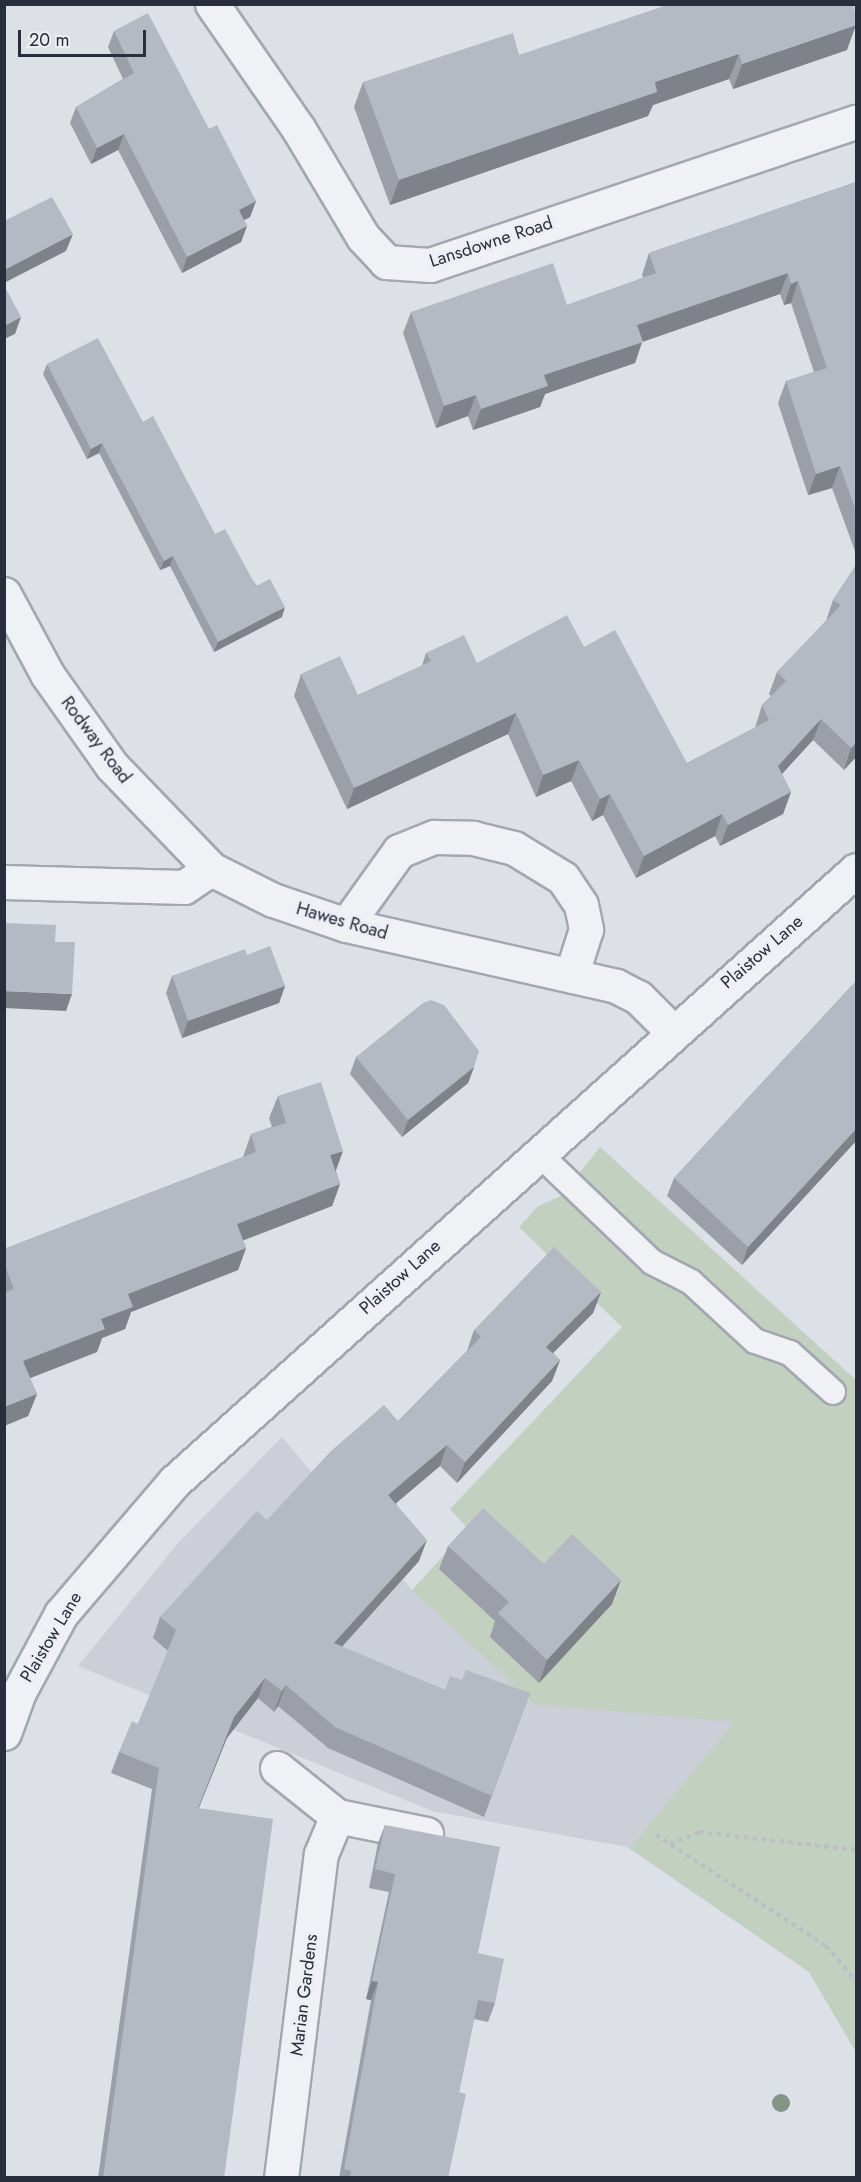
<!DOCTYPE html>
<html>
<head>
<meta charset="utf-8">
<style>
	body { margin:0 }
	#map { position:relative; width:861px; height:2182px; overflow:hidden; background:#dde0e6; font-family:Jost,sans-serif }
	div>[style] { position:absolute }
	.built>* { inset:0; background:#cccfd8 }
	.green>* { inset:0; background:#c2d0bf }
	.path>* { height:4px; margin-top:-2px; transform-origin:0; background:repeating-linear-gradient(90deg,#bcbec5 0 4.5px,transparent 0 9px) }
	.roads { filter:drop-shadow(2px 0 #a3a7b0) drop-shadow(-2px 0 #a3a7b0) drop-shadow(0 2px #a3a7b0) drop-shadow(0 -2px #a3a7b0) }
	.service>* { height:24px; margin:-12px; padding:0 12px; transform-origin:12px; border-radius:12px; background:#f0f1f5 }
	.minor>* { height:33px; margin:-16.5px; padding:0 16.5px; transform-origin:16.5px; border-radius:16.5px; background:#f0f1f5 }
	.tertiary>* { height:33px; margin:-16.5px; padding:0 16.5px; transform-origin:16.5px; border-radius:16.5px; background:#f0f1f5 }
	.trees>* { width:18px; height:18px; margin:-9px; border-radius:50%; background:#839585 }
	.wall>* { inset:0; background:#9c9fa8 }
	.shaded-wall>* { inset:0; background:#7f8288 }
	.building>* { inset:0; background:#b5b9c3 }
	span { translate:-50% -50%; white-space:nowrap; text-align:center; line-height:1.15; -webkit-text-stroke:6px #edeff4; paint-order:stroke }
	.street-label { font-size:18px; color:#282e3c }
	.frame { position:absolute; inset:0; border:6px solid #282e3c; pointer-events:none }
	.scale { position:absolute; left:18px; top:30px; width:128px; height:27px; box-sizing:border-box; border:3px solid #282e3c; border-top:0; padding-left:8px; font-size:18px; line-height:21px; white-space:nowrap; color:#282e3c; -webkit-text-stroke:4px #edeff4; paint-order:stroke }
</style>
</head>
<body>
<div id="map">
	<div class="built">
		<div style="clip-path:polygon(282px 1437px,412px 1590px,434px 1607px,734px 1722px,856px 2052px,809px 1972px,627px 1847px,432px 1811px,78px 1666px,178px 1543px)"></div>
	</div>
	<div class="green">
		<div style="clip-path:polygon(600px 1147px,856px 1380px,856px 2052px,809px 1972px,630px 1848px,734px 1722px,534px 1704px,412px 1590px,468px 1529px,450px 1509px,622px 1327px,519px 1227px,538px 1206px,561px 1196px)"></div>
	</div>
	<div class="path">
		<div style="left:656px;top:1835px;width:203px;rotate:33.1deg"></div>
		<div style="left:826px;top:1946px;width:46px;rotate:49.4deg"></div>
		<div style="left:670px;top:1844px;width:31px;rotate:-22deg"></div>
		<div style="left:699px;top:1832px;width:158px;rotate:6.5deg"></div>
	</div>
	<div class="roads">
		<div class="service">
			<div style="left:538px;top:1153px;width:158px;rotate:43.7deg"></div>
			<div style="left:652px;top:1262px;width:44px;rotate:27.1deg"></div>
			<div style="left:691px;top:1282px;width:87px;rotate:42.7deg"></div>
			<div style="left:755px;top:1341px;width:37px;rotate:19deg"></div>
			<div style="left:790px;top:1353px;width:58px;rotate:42.2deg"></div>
		</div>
		<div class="minor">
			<div style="left:212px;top:4px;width:151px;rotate:55.3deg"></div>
			<div style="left:298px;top:128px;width:127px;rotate:59.2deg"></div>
			<div style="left:363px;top:237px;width:34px;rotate:47deg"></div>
			<div style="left:386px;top:262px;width:44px;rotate:3.9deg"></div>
			<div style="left:430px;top:265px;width:449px;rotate:-18.6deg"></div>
			<div style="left:4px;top:594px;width:91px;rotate:61.7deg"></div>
			<div style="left:47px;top:674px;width:113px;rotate:54.8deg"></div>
			<div style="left:112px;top:766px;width:143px;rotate:46.1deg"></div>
			<div style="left:4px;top:882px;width:180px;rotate:1.6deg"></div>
			<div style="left:184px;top:887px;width:32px;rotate:-34deg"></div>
			<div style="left:211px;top:869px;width:69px;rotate:26.6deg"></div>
			<div style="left:273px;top:900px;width:77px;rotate:18.9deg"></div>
			<div style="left:346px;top:925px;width:277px;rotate:12.7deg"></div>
			<div style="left:616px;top:986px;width:25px;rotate:27deg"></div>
			<div style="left:638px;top:997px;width:48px;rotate:45deg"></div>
			<div style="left:346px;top:925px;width:91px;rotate:-54.4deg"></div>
			<div style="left:399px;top:851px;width:38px;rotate:-22deg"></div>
			<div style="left:434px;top:837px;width:39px;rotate:1deg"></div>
			<div style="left:473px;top:838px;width:42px;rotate:13.7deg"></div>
			<div style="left:514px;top:848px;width:57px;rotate:31.5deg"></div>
			<div style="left:563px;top:878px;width:32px;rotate:56deg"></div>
			<div style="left:581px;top:905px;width:25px;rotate:78deg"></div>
			<div style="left:586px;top:929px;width:49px;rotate:107.7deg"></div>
			<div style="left:277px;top:1768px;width:77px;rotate:38.7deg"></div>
			<div style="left:337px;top:1816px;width:91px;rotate:11.4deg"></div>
			<div style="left:281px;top:2178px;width:326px;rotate:-83deg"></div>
			<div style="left:321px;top:1854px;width:41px;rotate:-67.2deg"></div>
		</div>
		<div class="tertiary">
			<div style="left:4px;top:1733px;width:44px;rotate:-69.9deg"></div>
			<div style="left:19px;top:1692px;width:89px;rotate:-61.7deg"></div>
			<div style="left:61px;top:1614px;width:174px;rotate:-49.4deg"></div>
			<div style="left:174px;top:1482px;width:916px;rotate:-41.9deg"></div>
		</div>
	</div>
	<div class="trees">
		<div style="left:781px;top:2103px"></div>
	</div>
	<div class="wall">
		<div style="clip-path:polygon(114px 31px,209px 129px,256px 201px,250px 217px,244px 220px,247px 226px,241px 242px,182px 273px,118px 150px,91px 164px,70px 123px,76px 107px,123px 79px,108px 47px)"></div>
		<div style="clip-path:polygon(847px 50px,733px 89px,729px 79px,653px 105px,648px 116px,390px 205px,354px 107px,363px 82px,519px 55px)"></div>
		<div style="clip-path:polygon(856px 182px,856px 554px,832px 488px,808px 495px,778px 403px,786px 381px,814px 372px,791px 303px,784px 305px,780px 294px,642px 342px,635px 363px,545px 394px,540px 407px,473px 430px,468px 416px,436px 428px,403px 333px,411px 312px,567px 305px,643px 278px,642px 275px,649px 253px)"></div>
		<div style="clip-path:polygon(47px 364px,143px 422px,215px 534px,282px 617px,214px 652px,170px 566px,160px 570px,99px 453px,87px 459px,43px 374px)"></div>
		<div style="clip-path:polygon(856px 565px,856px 757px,844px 770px,813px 740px,782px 774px,791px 792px,783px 814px,720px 846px,715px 836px,636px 878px,603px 815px,592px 821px,571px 781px,536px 797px,508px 734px,347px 809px,294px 696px,301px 674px,358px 695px,422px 666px,426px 653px,477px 663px,584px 647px,687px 763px,755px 728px,762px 705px,771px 696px,769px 694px,777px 672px,826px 621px,833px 600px)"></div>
		<div style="clip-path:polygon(247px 955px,285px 986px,279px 1003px,182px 1038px,166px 993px,172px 976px)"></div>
		<div style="clip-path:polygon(856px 981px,856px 1141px,742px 1265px,667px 1196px,674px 1178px)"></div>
		<div style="clip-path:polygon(356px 1057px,474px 1067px,468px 1083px,402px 1137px,350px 1074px)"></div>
		<div style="clip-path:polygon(278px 1096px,336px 1171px,340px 1184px,332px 1206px,243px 1240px,246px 1248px,238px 1270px,131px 1312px,125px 1329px,102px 1338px,97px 1352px,30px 1378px,37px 1394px,28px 1416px,4px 1426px,4px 1249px,243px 1157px,251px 1134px,272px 1127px,269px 1118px)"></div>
		<div style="clip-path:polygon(601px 1292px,593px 1313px,553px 1353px,560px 1360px,552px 1381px,457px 1483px,440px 1466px,396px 1503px,419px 1561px,342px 1647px,445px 1690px,462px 1680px,530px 1693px,484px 1817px,328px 1748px,278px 1706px,274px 1712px,258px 1698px,227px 1738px,199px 1808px,224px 2178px,98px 2178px,152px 1789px,111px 1773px,119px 1752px,138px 1724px,168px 1651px,153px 1638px,160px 1617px,267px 1520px,398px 1421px,467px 1351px,474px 1330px)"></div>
		<div style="clip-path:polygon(448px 1546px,612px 1604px,539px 1683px,490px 1637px,495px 1621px,439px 1569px)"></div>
		<div style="clip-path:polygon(385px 1825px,478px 1953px,495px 2003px,488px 2022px,474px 2019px,459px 2092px,448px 2178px,339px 2178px,371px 2000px,366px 1999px,389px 1892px,369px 1888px,378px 1843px)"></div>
	</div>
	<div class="shaded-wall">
		<div style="clip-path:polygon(856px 25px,847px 50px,733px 89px,742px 64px)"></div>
		<div style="clip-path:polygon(739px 54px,729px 79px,653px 105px,648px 116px,390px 205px,399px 180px,655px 82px)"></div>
		<div style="clip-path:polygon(124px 134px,118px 150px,91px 164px,97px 148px)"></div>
		<div style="clip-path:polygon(256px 201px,250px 217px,233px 226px,239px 210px)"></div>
		<div style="clip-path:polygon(247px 226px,241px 242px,182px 273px,187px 257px)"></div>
		<div style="clip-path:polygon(73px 234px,66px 251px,4px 283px,4px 270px)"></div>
		<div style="clip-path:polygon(788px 273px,780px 294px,642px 342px,635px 363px,545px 394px,540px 407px,473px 430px,481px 409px,637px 325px)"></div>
		<div style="clip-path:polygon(798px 281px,791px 303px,784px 305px,791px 284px)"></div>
		<div style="clip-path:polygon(21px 317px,15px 334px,4px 339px,4px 326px)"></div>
		<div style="clip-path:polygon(476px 395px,468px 416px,436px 428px,444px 406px)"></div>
		<div style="clip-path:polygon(102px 443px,99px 453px,87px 459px,91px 449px)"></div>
		<div style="clip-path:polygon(840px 466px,832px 488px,808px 495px,816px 474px)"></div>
		<div style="clip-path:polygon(173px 556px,170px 566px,160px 570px,164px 561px)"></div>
		<div style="clip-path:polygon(285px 607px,282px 617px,214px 652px,218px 642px)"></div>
		<div style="clip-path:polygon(516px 713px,508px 734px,347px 809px,354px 788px)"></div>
		<div style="clip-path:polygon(821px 719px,813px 740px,770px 787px,778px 766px)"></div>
		<div style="clip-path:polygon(856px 743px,856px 757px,844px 770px,851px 748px)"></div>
		<div style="clip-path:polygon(579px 760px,571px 781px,536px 797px,543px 775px)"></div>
		<div style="clip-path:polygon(791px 792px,783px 814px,720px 846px,728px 825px)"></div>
		<div style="clip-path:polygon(610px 794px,603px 815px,592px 821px,600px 799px)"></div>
		<div style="clip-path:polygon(722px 814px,715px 836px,636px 878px,644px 856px)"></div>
		<div style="clip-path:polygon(285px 986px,279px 1003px,182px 1038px,188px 1021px)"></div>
		<div style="clip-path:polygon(4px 991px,72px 994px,66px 1011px,4px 1008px)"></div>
		<div style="clip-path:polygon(474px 1067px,468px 1083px,402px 1137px,408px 1120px)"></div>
		<div style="clip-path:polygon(856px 1129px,856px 1141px,742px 1265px,748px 1247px)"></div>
		<div style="clip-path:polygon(343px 1151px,335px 1173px,330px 1155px)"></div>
		<div style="clip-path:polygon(340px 1184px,332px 1206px,229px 1246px,237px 1224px)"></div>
		<div style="clip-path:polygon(246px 1248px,238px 1270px,131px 1312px,125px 1329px,102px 1338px,97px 1352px,15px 1384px,23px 1361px,101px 1319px,128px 1294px)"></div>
		<div style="clip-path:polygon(601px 1292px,593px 1313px,538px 1368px,546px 1347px)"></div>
		<div style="clip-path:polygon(560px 1360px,552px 1381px,457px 1483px,465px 1462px)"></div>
		<div style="clip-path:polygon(37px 1394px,28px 1416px,4px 1426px,4px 1407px)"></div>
		<div style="clip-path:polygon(447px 1445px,440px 1466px,381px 1516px,388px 1495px)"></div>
		<div style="clip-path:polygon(427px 1540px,419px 1561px,326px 1664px,334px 1643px)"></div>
		<div style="clip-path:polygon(621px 1580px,612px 1604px,539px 1683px,547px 1660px)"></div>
		<div style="clip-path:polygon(265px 1678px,258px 1698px,227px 1738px,190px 1829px,234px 1717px)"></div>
		<div style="clip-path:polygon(286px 1685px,278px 1706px,274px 1712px,282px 1691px)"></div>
		<div style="clip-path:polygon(372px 1981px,378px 1982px,371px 2000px,366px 1999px)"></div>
	</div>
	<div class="building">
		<div style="clip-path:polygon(670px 4px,854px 4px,856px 25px,742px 64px,739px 54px,655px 82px,657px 92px,399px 180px,363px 82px,513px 33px,519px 55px)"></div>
		<div style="clip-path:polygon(148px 13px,209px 129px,217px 125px,256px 201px,239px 210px,247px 226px,187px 257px,124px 134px,97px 148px,76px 107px,134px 73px,114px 31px)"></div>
		<div style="clip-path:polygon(856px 182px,856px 511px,840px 466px,816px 474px,786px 381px,827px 368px,798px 281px,791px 284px,788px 273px,637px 325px,643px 342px,544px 375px,548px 386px,481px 409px,476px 395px,444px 406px,411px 312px,553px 263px,567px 305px,656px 273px,649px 253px)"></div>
		<div style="clip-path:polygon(52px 197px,73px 234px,4px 270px,4px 221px)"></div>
		<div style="clip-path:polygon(4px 285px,21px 317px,4px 326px)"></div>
		<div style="clip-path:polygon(98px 338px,143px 422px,153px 416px,215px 534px,225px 529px,256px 586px,270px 579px,285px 607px,218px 642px,173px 556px,164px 561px,102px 443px,91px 449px,47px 364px)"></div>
		<div style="clip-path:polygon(856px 565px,856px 681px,855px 683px,856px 684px,856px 743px,851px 748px,821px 719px,778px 766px,791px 792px,728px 825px,722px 814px,644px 856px,610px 794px,600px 799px,579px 760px,543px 775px,516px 713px,354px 788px,301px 674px,340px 656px,358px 695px,431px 661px,426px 653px,464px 635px,477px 663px,567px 615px,584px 647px,615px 630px,687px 763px,769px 720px,762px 705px,786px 681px,777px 672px,841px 605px,833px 600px)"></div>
		<div style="clip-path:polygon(4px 923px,56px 925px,55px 942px,75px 942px,72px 994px,4px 991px)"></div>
		<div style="clip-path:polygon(270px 946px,285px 986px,188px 1021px,172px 976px,245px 949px,247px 955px)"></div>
		<div style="clip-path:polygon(856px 981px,856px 1129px,748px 1247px,674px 1178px)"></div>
		<div style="clip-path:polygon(431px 1000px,444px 1005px,479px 1051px,474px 1067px,408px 1120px,356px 1057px,423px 1003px)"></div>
		<div style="clip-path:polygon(321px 1082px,343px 1151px,330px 1155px,340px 1184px,237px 1224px,246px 1248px,128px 1294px,133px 1307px,101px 1319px,105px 1329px,23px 1361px,37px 1394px,4px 1407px,4px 1293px,14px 1289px,4px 1263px,4px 1249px,256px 1152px,251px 1134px,286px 1123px,278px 1096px)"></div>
		<div style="clip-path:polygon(554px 1247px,601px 1292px,546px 1347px,560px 1360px,465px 1462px,447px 1445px,388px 1495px,427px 1540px,334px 1643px,445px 1690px,450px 1676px,462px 1680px,466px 1670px,530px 1693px,492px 1796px,335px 1727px,286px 1685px,282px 1691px,265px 1678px,234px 1717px,198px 1808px,273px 1819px,224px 2178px,103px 2178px,159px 1768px,119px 1752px,132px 1721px,138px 1724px,176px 1630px,160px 1617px,257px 1511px,267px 1520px,331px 1451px,384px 1405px,398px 1421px,481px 1337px,474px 1330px)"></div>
		<div style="clip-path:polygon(483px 1508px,544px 1564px,572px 1534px,621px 1580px,547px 1660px,498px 1613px,509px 1602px,448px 1546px)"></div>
		<div style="clip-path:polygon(385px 1825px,500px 1847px,478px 1953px,504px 1959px,495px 2003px,478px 2000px,459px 2092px,466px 2094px,448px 2178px,350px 2178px,351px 2171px,344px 2169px,378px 1982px,372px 1981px,395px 1874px,375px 1869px)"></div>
	</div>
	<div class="street-label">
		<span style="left:491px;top:242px;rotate:-18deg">Lansdowne Road</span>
		<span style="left:96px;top:740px;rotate:53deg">Rodway Road</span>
		<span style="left:342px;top:921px;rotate:16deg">Hawes Road</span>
		<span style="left:762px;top:952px;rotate:-41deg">Plaistow Lane</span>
		<span style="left:400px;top:1277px;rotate:-42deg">Plaistow Lane</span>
		<span style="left:51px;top:1637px;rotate:-59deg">Plaistow Lane</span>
		<span style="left:304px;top:1995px;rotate:-83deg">Marian Gardens</span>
	</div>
	<div class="frame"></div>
	<div class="scale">20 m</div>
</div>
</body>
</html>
